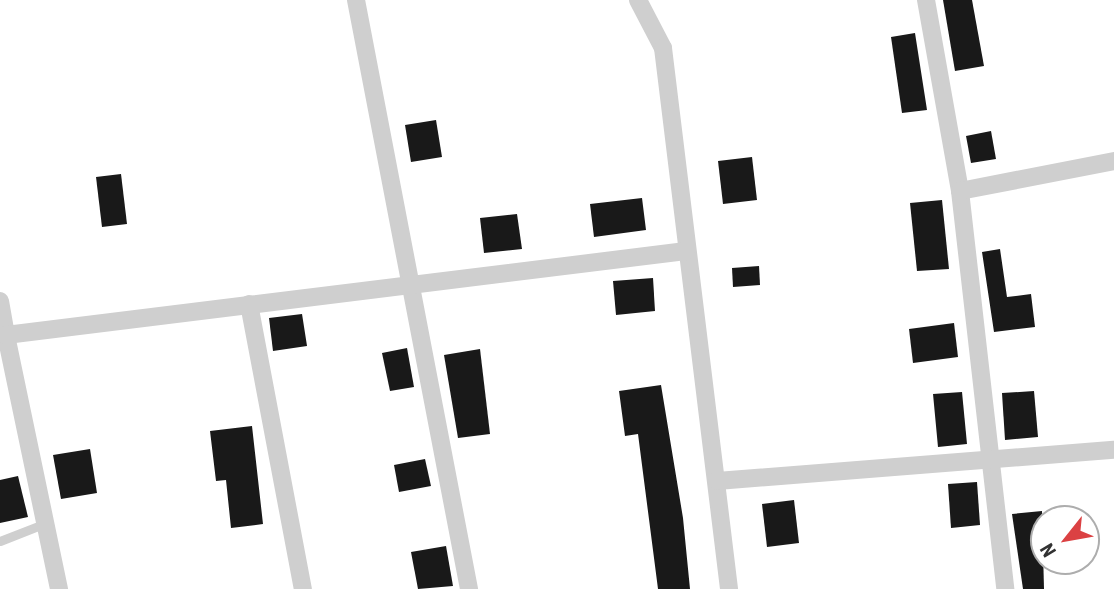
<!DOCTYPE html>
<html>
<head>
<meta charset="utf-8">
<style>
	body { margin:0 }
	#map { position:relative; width:1114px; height:589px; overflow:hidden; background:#fff; font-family:"Roboto Condensed",sans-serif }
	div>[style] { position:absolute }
	.building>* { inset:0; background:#191919 }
	.lane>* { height:9px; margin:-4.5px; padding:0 4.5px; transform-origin:4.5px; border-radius:4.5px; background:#cfcfcf }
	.street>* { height:18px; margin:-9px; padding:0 9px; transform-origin:9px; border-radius:9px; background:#cfcfcf }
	span { translate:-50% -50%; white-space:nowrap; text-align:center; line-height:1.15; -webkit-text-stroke:7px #fff; paint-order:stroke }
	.north { position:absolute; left:1030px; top:505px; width:70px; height:70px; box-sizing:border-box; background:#fff; border:2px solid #adadad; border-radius:50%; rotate:239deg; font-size:19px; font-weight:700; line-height:28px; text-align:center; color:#323232 }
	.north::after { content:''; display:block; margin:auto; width:24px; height:32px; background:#db4143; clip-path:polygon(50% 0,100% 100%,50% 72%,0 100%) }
</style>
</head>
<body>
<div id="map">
	<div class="building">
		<div style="clip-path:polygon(943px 0,972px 0,984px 66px,955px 71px)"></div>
		<div style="clip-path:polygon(915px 33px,927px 110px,902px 113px,891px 37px)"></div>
		<div style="clip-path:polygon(436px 120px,442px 157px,411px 162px,405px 125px)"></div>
		<div style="clip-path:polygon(991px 131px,996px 159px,971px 163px,966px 136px)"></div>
		<div style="clip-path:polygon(752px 157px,757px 200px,723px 204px,718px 161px)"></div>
		<div style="clip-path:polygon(121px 174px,127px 224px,102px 227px,96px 177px)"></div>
		<div style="clip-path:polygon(642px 198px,646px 230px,594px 237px,590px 204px)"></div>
		<div style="clip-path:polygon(942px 200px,949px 269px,917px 271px,910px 203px)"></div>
		<div style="clip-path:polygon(517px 214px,522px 249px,484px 253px,480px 218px)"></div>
		<div style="clip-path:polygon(1000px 249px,1007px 297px,1031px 294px,1035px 327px,994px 332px,982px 252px)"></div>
		<div style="clip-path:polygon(759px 266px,760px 285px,733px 287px,732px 268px)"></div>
		<div style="clip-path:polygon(653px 278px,655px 311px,616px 315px,613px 281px)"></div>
		<div style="clip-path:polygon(302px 314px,307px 346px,273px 351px,269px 318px)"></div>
		<div style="clip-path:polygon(954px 323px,958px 357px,913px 363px,909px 329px)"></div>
		<div style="clip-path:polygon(407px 348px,414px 387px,390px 391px,382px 353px)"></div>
		<div style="clip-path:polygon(480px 349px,490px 434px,458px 438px,444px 355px)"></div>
		<div style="clip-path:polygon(661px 385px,683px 518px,690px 589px,658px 589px,638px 434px,625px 436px,619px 391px)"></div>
		<div style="clip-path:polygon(1034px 391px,1038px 437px,1005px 440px,1002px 393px)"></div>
		<div style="clip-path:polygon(962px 392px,967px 444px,938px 447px,933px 394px)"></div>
		<div style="clip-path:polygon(252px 426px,263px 524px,231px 528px,226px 480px,216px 481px,210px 431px)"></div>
		<div style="clip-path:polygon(90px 449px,97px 493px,61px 499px,53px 455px)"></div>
		<div style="clip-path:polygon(425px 459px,431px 486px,399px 492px,394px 465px)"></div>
		<div style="clip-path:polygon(18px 476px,28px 517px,0 523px,0 480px)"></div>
		<div style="clip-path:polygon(977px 482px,980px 525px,951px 528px,948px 484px)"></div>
		<div style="clip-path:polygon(794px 500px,799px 543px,767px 547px,762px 504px)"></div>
		<div style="clip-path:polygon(1042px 511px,1044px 589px,1023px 589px,1012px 514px)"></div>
		<div style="clip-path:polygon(446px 546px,453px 586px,418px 589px,411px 552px)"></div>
	</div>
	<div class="lane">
		<div style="left:0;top:541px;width:49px;rotate:-21.4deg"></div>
	</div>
	<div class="street">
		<div style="left:356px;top:0;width:600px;rotate:79.14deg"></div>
		<div style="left:638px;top:0;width:54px;rotate:62.5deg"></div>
		<div style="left:663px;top:48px;width:545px;rotate:83.04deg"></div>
		<div style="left:926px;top:0;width:194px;rotate:79.9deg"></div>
		<div style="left:960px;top:191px;width:401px;rotate:83.5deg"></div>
		<div style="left:960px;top:191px;width:157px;rotate:-11deg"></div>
		<div style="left:0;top:301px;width:35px;rotate:80deg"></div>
		<div style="left:249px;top:304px;width:290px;rotate:79.3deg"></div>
		<div style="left:717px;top:481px;width:398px;rotate:-4.5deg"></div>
		<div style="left:59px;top:589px;width:259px;rotate:-101.8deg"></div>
		<div style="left:6px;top:335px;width:685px;rotate:-7.04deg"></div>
	</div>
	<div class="north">N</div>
</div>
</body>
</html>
